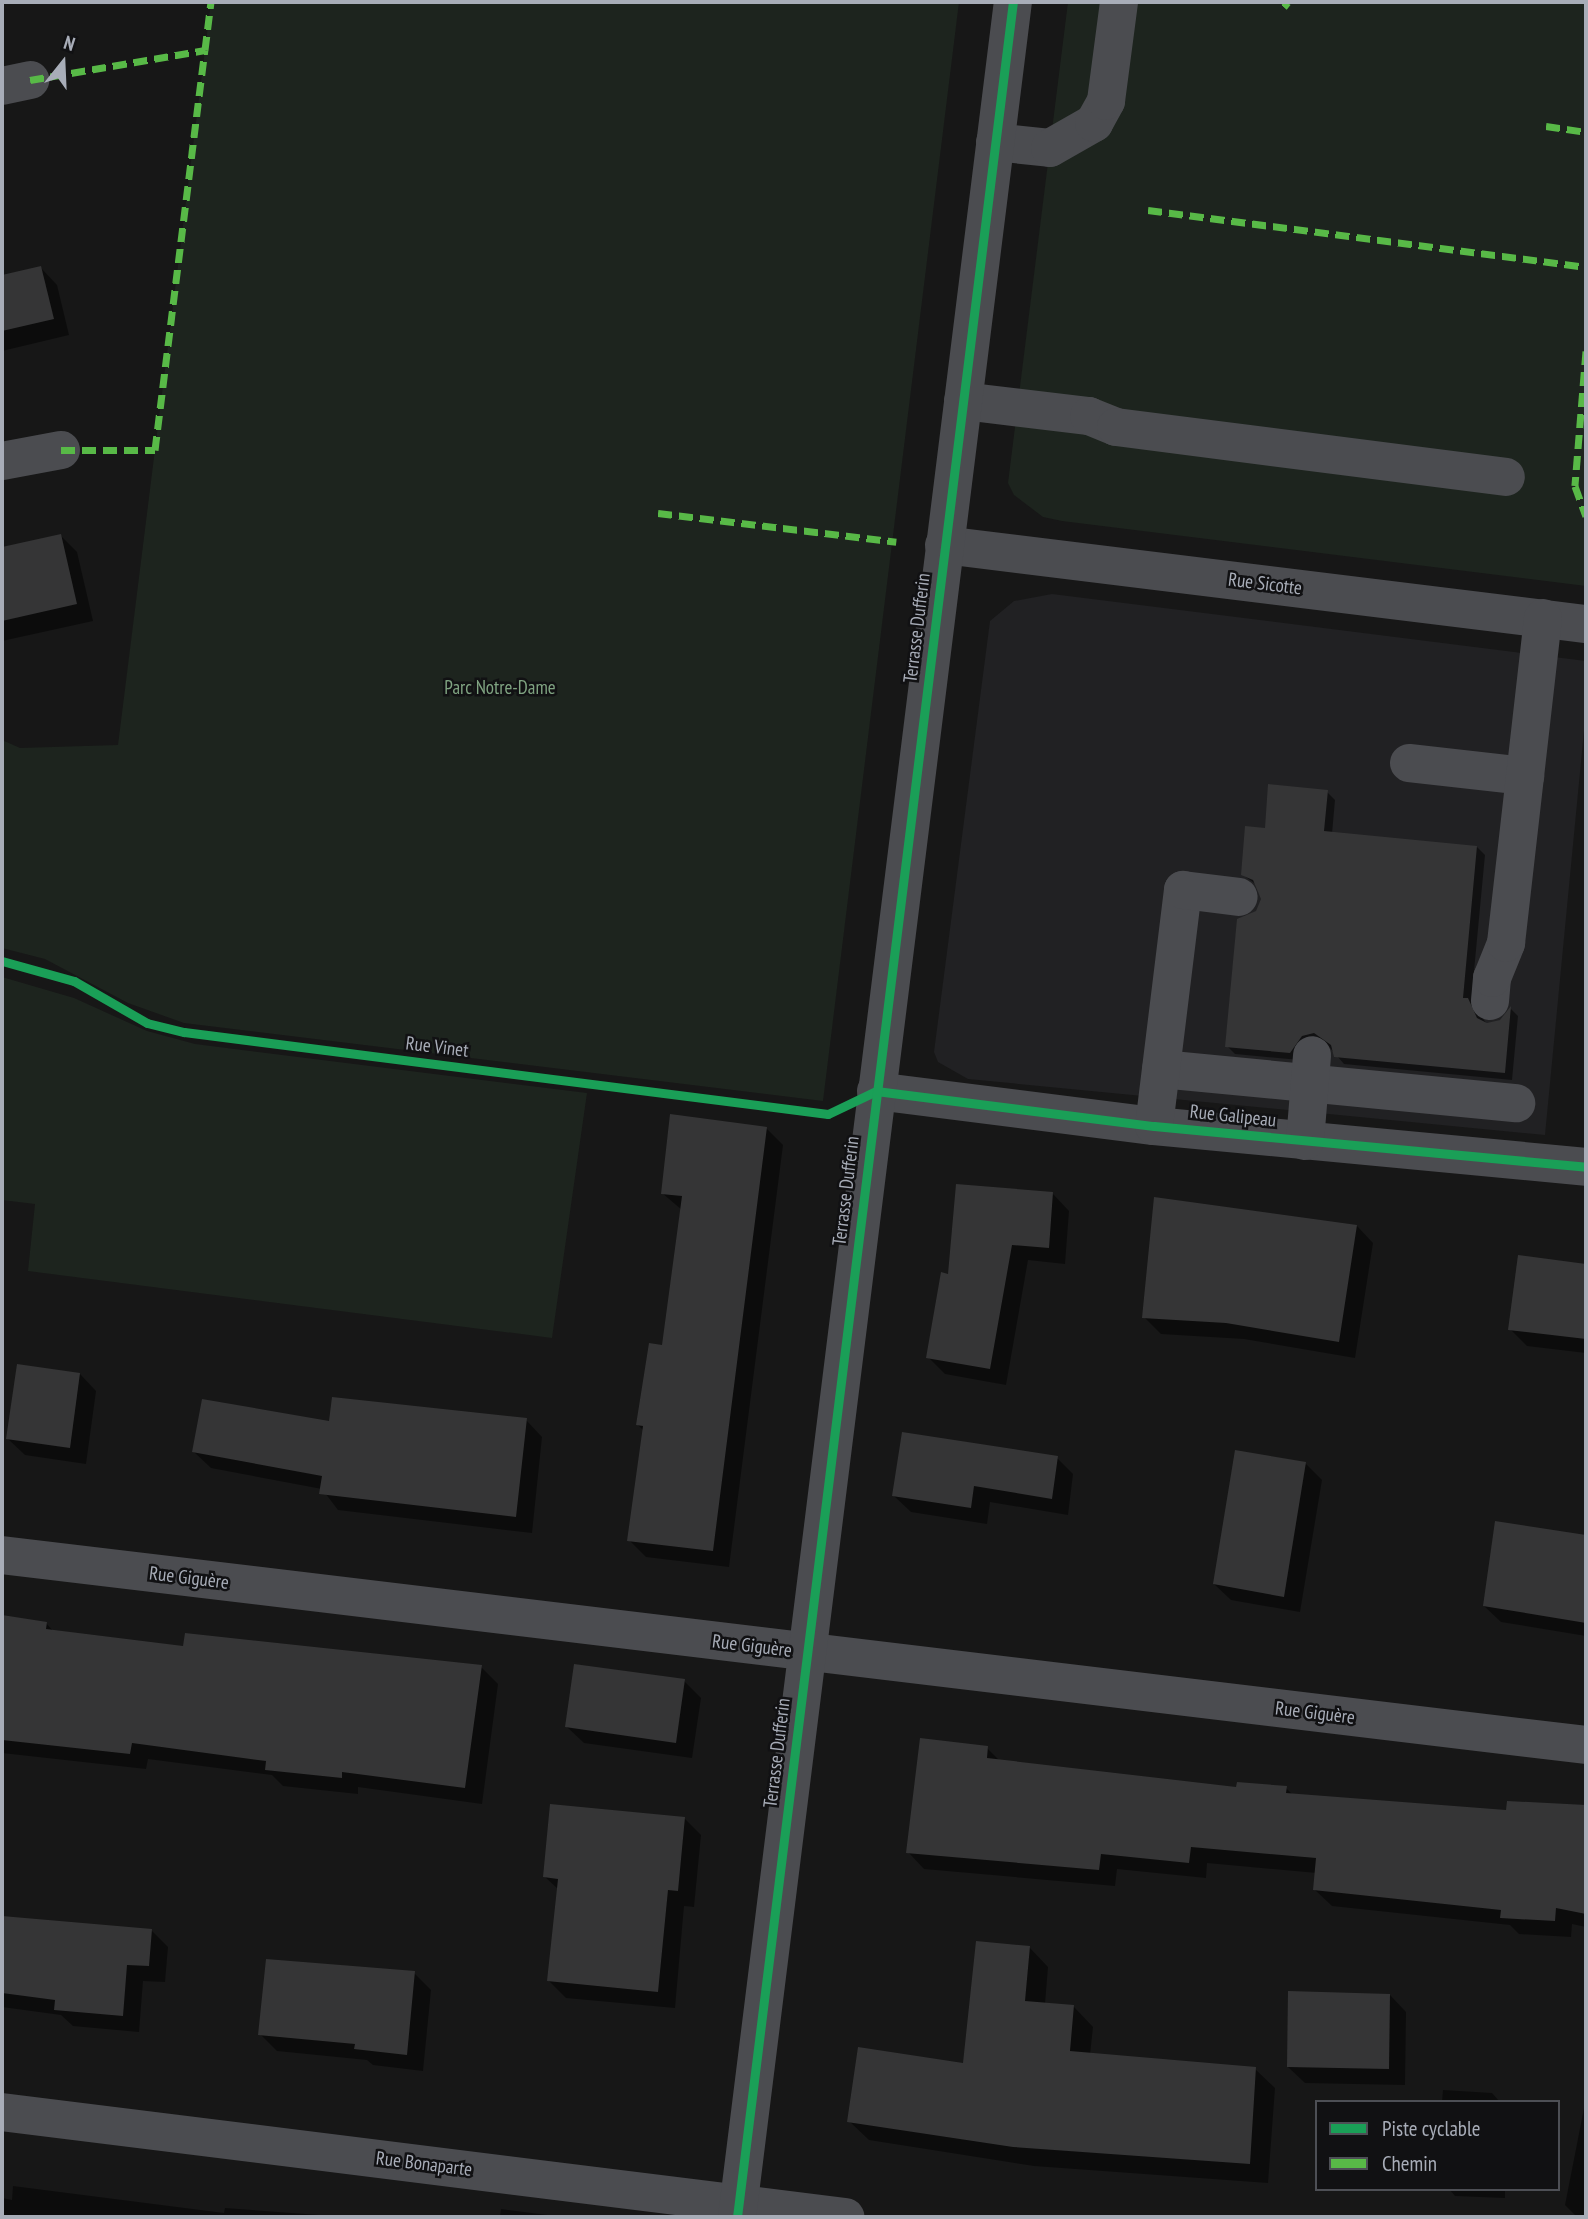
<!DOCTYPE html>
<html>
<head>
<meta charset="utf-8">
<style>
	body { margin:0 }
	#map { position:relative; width:1588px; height:2219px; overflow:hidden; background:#171717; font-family:"PT Sans Narrow",sans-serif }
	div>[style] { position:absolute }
	.built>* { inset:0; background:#212123 }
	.green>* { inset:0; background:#1d241e }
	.shadow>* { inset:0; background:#0007 }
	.building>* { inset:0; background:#353536 }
	.minor>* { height:38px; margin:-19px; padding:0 19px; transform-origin:19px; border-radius:19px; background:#4b4c50 }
	.quiet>* { height:7px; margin-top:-3.5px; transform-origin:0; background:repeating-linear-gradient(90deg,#58b947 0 14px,transparent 0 21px) }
	.cycleway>* { height:9px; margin:-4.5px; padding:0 4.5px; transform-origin:4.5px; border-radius:4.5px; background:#1a9f57 }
	span { translate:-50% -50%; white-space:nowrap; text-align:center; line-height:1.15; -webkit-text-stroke:5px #111113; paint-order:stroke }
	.street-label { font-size:19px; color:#a8adb8 }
	.park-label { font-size:19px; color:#7fa381 }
	.frame { position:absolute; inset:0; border:4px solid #a8adb8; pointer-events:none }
	.legend { position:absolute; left:1315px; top:2100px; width:245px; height:91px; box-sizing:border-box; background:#111113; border:2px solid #4d4f55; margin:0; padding:9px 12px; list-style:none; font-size:21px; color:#a8adb8 }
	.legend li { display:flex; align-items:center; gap:14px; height:35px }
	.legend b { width:35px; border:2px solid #4d4f55 }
	.north { position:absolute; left:28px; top:28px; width:70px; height:70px; -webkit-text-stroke:5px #111113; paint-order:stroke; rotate:18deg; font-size:19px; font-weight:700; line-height:28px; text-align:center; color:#a8adb8 }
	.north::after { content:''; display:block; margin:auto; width:24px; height:32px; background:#a8adb8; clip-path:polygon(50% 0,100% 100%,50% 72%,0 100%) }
</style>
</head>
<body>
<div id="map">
	<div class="built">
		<div style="clip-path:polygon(1052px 594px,1586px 661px,1586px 710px,1545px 1135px,968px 1079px,938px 1062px,934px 1052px,990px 621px,1014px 601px)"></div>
	</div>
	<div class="green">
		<div style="clip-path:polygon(211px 2px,959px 2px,823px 1101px,184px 1023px,128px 1003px,45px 959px,2px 948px,2px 740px,20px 748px,118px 745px)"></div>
		<div style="clip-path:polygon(1068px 2px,1586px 2px,1586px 586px,1062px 521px,1043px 517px,1014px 495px,1008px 483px)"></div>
		<div style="clip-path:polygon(2px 977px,74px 998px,147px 1031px,195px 1044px,587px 1093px,552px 1338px,28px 1271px,35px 1204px,2px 1200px)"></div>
	</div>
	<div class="shadow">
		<div style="clip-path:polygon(41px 268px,57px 285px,69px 335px,2px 351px,2px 277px)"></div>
		<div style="clip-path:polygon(61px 536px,77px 552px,93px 621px,2px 641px,2px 549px)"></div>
		<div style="clip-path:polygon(1327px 792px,1335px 800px,1332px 834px,1477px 847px,1485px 855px,1471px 1003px,1487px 1024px,1501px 1022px,1511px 1009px,1518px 1016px,1512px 1080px,1344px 1064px,1324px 1041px,1299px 1060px,1235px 1054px,1227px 1046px,1263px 899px,1257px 885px,1243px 875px,1266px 830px)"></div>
		<div style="clip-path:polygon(767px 1129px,783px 1145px,729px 1567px,646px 1557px,629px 1540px,644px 1431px,638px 1425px,664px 1347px,682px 1210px,662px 1193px)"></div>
		<div style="clip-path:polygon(1053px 1194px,1069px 1211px,1065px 1264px,1028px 1260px,1006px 1385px,945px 1374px,928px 1357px,949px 1276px)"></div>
		<div style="clip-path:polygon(1357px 1226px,1373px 1243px,1355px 1358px,1244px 1339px,1161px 1334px,1144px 1317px)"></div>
		<div style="clip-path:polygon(1519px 1257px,1586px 1266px,1586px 1353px,1527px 1346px,1510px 1329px)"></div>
		<div style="clip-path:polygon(80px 1374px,96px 1391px,86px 1464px,25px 1455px,8px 1439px)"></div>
		<div style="clip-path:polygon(526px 1420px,542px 1437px,532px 1533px,338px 1510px,322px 1489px,211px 1468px,194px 1452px,330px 1423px)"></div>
		<div style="clip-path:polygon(1057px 1458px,1073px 1474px,1068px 1515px,990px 1502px,987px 1524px,911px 1512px,894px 1496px)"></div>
		<div style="clip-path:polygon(1306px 1464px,1322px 1480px,1300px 1612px,1231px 1600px,1214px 1584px)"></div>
		<div style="clip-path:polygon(1497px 1523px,1586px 1537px,1586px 1636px,1501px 1622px,1484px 1606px)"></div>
		<div style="clip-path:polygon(2px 1617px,46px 1623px,54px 1632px,184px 1648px,481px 1667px,498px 1684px,482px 1804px,358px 1787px,358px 1794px,283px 1786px,272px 1775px,148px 1759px,146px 1769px,2px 1753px)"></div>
		<div style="clip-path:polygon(684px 1681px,701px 1698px,692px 1758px,584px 1743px,567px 1727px)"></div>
		<div style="clip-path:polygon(987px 1748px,1000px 1761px,1238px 1789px,1286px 1788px,1293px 1795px,1586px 1842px,1586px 1927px,1572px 1924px,1571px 1937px,1519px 1934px,1510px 1925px,1332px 1906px,1315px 1890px,1317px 1873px,1207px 1863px,1206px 1878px,1117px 1869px,1115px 1886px,924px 1869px,908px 1852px)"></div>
		<div style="clip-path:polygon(685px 1819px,701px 1835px,694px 1907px,684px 1906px,675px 2008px,566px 1998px,549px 1981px,559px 1890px,545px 1877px)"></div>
		<div style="clip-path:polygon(2px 1918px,151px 1930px,168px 1947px,165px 1982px,143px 1981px,139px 2032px,73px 2026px,61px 2015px,2px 2007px)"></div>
		<div style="clip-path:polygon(1029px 1947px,1048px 1967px,1045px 2004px,1074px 2007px,1093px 2027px,1090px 2055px,1255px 2069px,1275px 2088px,1268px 2183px,1034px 2166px,869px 2140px,849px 2121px,964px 2065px)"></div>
		<div style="clip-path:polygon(414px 1973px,431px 1990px,423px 2071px,373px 2065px,367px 2060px,277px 2051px,260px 2034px)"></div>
		<div style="clip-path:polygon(1390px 1995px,1406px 2012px,1405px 2085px,1305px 2083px,1288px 2067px)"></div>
		<div style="clip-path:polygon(1443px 2090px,1492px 2093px,1500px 2102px,1442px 2102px)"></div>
		<div style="clip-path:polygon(1585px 2103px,1586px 2217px,1577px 2217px,1565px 2205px)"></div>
		<div style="clip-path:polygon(13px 2186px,224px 2213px,225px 2208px,346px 2217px,2px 2217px,2px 2198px,12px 2200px)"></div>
		<div style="clip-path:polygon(1449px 2189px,1505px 2189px,1505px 2198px,1455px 2196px)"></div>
		<div style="clip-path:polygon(501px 2209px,563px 2217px,500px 2217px)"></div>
	</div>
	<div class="building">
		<div style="clip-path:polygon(41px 266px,54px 319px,2px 331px,2px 275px)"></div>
		<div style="clip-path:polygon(61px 534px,77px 604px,2px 621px,2px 547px)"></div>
		<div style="clip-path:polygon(1268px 784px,1328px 790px,1324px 831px,1477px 846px,1463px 998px,1468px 998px,1477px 1018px,1487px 1023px,1500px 1020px,1511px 1006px,1505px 1073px,1334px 1057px,1331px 1045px,1314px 1033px,1302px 1036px,1290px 1053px,1225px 1047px,1237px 919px,1256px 911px,1261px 899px,1253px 880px,1241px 875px,1245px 826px,1265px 828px)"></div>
		<div style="clip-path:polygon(670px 1114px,767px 1127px,713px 1551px,627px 1541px,643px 1426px,636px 1425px,649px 1343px,662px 1345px,682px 1196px,661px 1194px)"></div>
		<div style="clip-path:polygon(956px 1184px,1053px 1192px,1049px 1248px,1012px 1245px,990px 1369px,926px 1358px,941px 1272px,948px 1274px)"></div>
		<div style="clip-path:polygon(1154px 1197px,1357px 1225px,1339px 1342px,1226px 1323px,1142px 1318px)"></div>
		<div style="clip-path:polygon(1518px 1255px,1586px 1264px,1586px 1339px,1508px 1330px)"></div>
		<div style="clip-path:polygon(17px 1364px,80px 1373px,70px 1448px,6px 1439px)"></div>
		<div style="clip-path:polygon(332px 1397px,527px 1418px,516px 1517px,319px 1494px,322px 1476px,192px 1452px,202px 1399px,329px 1421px)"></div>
		<div style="clip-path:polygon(902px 1432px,1058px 1456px,1052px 1499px,974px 1486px,971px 1508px,892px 1496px)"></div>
		<div style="clip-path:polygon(1235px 1450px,1306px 1462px,1284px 1597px,1213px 1584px)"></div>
		<div style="clip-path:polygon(1495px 1521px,1586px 1535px,1586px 1623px,1483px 1606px)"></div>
		<div style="clip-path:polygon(2px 1615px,47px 1622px,46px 1629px,183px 1646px,185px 1633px,482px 1665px,465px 1788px,342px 1772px,342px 1778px,265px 1770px,266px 1761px,132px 1743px,130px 1754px,2px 1740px)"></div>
		<div style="clip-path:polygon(574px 1664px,685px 1679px,676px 1743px,565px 1727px)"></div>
		<div style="clip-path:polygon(920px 1738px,988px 1746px,987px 1758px,1236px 1787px,1237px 1782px,1287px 1786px,1286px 1793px,1506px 1810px,1507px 1801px,1586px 1805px,1586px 1914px,1556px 1908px,1555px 1921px,1500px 1918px,1501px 1910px,1313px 1890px,1316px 1858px,1191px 1847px,1189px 1863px,1101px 1854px,1099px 1870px,906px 1853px)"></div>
		<div style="clip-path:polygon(550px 1804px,685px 1817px,678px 1891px,668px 1890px,658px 1992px,547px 1981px,558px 1879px,543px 1877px)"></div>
		<div style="clip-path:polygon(2px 1916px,152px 1929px,149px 1966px,127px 1965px,123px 2016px,54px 2010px,55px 2000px,2px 1993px)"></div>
		<div style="clip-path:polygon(976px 1941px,1030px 1946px,1025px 2001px,1074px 2005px,1070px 2051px,1256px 2067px,1250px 2164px,1013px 2147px,847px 2122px,858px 2047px,963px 2063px)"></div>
		<div style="clip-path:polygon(266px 1959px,415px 1971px,407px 2055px,354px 2049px,355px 2044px,258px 2035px)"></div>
		<div style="clip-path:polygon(1288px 1991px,1390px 1994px,1389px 2069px,1287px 2067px)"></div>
	</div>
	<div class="minor">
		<div style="left:2px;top:86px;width:29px;rotate:-12deg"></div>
		<div style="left:995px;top:142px;width:55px;rotate:6.2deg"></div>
		<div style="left:1050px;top:148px;width:51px;rotate:-29.6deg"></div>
		<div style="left:1094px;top:123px;width:25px;rotate:-61deg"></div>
		<div style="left:1106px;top:101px;width:100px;rotate:-82.5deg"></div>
		<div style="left:963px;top:401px;width:127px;rotate:6.8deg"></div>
		<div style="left:1089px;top:416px;width:29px;rotate:22deg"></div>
		<div style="left:1116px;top:427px;width:393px;rotate:7.3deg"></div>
		<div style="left:2px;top:461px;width:60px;rotate:-10.6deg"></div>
		<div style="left:944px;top:545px;width:647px;rotate:7.02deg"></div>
		<div style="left:1409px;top:763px;width:117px;rotate:6.4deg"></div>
		<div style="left:1490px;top:1001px;width:23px;rotate:-85deg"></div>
		<div style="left:1492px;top:978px;width:38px;rotate:-68deg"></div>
		<div style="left:1506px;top:943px;width:327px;rotate:-83.5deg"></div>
		<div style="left:1161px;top:1069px;width:357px;rotate:5.5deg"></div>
		<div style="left:876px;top:1091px;width:280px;rotate:7.2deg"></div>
		<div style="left:1154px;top:1126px;width:434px;rotate:5.4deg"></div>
		<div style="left:1154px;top:1126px;width:238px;rotate:-83deg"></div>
		<div style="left:1183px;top:890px;width:56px;rotate:7.1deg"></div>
		<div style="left:1305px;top:1141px;width:86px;rotate:-85.3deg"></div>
		<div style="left:2px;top:1555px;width:1595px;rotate:6.84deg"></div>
		<div style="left:2px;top:2112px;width:850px;rotate:7.1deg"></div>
		<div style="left:737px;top:2217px;width:2232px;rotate:-82.9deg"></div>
	</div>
	<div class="quiet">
		<div style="left:1284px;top:7px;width:6px;rotate:-51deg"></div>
		<div style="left:30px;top:80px;width:178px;rotate:-9.7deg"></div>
		<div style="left:205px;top:50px;width:48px;rotate:-82.9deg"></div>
		<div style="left:1546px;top:126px;width:40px;rotate:8.5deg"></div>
		<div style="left:1148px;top:210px;width:442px;rotate:7.4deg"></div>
		<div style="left:1586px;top:351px;width:135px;rotate:94.7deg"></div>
		<div style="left:1575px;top:486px;width:32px;rotate:70deg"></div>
		<div style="left:61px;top:450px;width:94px"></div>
		<div style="left:155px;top:450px;width:403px;rotate:-82.9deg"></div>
		<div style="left:658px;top:513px;width:240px;rotate:6.9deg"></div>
	</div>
	<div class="cycleway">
		<div style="left:2px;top:961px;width:75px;rotate:15.5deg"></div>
		<div style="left:74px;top:981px;width:84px;rotate:29.9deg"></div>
		<div style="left:147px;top:1023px;width:38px;rotate:14deg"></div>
		<div style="left:184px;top:1032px;width:649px;rotate:7.26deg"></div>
		<div style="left:828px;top:1114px;width:53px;rotate:-25.6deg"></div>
		<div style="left:876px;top:1091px;width:280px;rotate:7.2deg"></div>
		<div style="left:1154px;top:1126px;width:434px;rotate:5.4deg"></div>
		<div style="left:737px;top:2217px;width:2232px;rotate:-82.9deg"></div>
	</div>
	<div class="street-label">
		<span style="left:1265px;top:584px;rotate:7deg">Rue Sicotte</span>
		<span style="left:917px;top:628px;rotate:-83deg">Terrasse Dufferin</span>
		<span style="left:437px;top:1047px;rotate:7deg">Rue Vinet</span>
		<span style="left:1233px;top:1116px;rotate:6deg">Rue Galipeau</span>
		<span style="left:846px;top:1191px;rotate:-83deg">Terrasse Dufferin</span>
		<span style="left:189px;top:1578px;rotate:7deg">Rue Giguère</span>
		<span style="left:752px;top:1646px;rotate:7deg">Rue Giguère</span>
		<span style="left:1315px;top:1713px;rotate:7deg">Rue Giguère</span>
		<span style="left:777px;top:1753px;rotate:-83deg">Terrasse Dufferin</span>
		<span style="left:424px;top:2164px;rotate:7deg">Rue Bonaparte</span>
	</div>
	<div class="park-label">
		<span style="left:500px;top:688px">Parc Notre-Dame</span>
	</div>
	<div class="frame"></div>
	<ul class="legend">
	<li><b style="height:9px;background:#1a9f57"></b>Piste cyclable</li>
	<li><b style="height:9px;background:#58b947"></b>Chemin</li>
	</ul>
	<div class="north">N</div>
</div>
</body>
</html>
